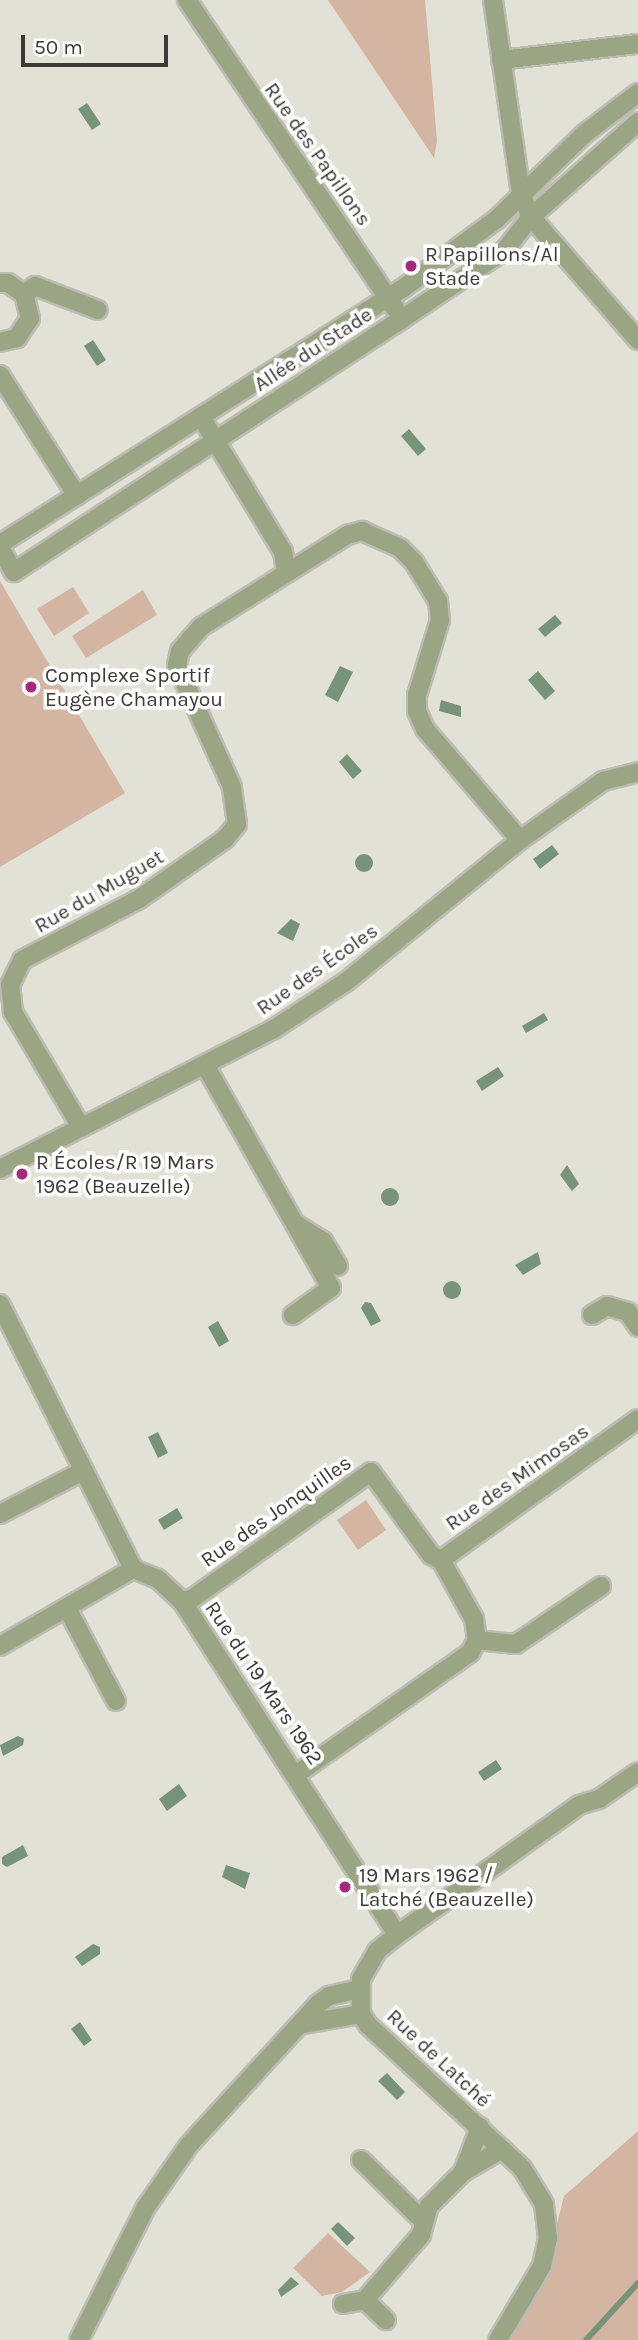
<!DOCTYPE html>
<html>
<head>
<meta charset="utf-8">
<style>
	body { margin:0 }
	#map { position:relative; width:638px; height:2340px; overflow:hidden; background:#e2e1d5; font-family:Karla,sans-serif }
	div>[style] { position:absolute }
	.green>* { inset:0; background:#d3b5a2 }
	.water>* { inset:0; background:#779379 }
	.round { border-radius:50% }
	.stream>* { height:6px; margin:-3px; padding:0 3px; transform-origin:3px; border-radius:3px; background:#779379 }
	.roads { filter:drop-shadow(2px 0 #bdbcb2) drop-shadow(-2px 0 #bdbcb2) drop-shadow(0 2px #bdbcb2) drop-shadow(0 -2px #bdbcb2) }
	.minor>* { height:18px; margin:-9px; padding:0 9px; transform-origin:9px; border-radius:9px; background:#99a583 }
	.dots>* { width:19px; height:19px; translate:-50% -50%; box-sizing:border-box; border:4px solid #fff; border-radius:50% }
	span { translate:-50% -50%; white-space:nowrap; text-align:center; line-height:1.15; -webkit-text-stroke:7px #fff; paint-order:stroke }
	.street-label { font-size:21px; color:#3b3a36 }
	.poi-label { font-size:21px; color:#3b3a36 }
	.left { translate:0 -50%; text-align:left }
	.scale { position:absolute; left:21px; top:35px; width:147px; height:32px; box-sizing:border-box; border:4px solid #3b3a36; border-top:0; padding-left:9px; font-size:21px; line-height:24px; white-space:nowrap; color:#3b3a36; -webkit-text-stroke:5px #fff; paint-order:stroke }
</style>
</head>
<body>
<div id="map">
	<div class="green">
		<div style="clip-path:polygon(328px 0,425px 0,437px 141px,434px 158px)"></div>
		<div style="clip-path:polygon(0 581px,125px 793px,0 867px)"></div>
		<div style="clip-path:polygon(73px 587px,89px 613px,54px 636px,37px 609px)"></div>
		<div style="clip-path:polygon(143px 590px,157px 615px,86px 658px,72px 636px)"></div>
		<div style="clip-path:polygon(366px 1500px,386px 1530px,358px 1550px,337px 1520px)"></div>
		<div style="clip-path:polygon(638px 2131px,638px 2340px,496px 2340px,553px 2240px,564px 2196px)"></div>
		<div style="clip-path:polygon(328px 2233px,370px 2272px,342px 2292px,322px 2296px,293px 2268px)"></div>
	</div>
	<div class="water">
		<div style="clip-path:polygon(87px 103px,101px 124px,92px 130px,78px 109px)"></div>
		<div style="clip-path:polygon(93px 340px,106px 360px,97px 366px,84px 346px)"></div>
		<div style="clip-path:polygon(409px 429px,426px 449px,418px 456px,401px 436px)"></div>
		<div style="clip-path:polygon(555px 615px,562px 623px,545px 637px,538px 629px)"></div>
		<div style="clip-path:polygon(340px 666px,353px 672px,338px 702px,325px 695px)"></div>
		<div style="clip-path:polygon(538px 671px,555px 691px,545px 700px,528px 680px)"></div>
		<div style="clip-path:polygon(441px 700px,461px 706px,461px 717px,439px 711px)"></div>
		<div style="clip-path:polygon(347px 754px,362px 771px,353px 779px,339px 762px)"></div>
		<div style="clip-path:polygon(552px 845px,559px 854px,540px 869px,533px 859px)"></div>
		<div class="round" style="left:355px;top:854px;width:18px;height:18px"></div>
		<div style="clip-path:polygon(291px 919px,300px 924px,293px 941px,277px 933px)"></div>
		<div style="clip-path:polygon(544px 1013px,548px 1020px,526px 1033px,522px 1026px)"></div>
		<div style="clip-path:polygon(498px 1067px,504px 1076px,482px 1091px,476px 1081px)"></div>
		<div style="clip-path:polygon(567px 1165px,579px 1184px,572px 1191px,560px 1175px)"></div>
		<div class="round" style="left:381px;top:1188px;width:18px;height:18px"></div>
		<div style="clip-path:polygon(538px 1252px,541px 1264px,523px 1275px,515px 1265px)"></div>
		<div class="round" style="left:443px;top:1281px;width:18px;height:18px"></div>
		<div style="clip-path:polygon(365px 1302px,371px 1303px,381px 1321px,371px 1326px,361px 1308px)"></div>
		<div style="clip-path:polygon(218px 1321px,229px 1341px,219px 1347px,208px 1327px)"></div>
		<div style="clip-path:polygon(158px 1432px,168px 1453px,158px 1458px,148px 1437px)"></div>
		<div style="clip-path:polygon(177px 1508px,183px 1518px,164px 1530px,158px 1520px)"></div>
		<div style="clip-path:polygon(18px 1736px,24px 1739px,23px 1745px,3px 1756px,0 1745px)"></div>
		<div style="clip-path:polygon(496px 1760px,502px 1769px,484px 1781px,478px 1772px)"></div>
		<div style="clip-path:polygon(179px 1784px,187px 1796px,167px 1811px,159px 1799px)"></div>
		<div style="clip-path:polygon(23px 1845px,28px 1856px,7px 1867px,2px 1864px,2px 1857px)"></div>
		<div style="clip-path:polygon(226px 1865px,250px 1873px,245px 1889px,222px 1877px)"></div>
		<div style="clip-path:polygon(93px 1944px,100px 1947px,100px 1954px,82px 1966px,75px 1957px)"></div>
		<div style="clip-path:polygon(80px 2022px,92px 2040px,84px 2046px,71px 2029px)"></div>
		<div style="clip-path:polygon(387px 2073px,405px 2092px,397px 2100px,378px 2081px)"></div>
		<div style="clip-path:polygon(338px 2222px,355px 2238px,347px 2246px,331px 2229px)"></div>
		<div style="clip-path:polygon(291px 2277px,299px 2284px,281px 2297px,278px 2290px)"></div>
	</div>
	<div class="stream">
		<div style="left:586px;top:2340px;width:77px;rotate:-47.6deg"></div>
	</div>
	<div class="roads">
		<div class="minor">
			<div style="left:187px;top:0;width:372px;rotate:56deg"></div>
			<div style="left:493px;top:0;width:196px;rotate:81.8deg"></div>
			<div style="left:521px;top:194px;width:25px;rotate:67deg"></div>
			<div style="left:531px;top:217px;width:163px;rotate:49deg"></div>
			<div style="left:501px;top:60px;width:138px;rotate:-6.7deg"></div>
			<div style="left:0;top:283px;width:8px"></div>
			<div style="left:8px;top:283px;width:19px;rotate:35deg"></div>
			<div style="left:24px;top:294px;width:25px;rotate:76deg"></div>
			<div style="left:30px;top:318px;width:24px;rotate:123deg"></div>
			<div style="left:17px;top:338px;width:17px;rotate:167deg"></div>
			<div style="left:24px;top:294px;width:14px;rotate:-36deg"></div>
			<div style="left:35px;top:286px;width:67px;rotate:20.9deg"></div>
			<div style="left:0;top:375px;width:143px;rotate:57.5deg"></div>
			<div style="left:201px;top:417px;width:158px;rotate:58.7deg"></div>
			<div style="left:283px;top:552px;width:20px;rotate:81deg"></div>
			<div style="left:0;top:544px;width:476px;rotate:-32.4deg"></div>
			<div style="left:402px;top:289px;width:118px;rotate:-36.4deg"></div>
			<div style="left:497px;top:219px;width:120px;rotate:-44.3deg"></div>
			<div style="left:583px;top:135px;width:69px;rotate:-37.4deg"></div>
			<div style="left:0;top:548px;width:28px;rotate:60deg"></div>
			<div style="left:14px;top:572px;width:463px;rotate:-33.1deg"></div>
			<div style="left:402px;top:319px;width:124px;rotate:-33.8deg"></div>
			<div style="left:505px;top:250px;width:42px;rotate:-51.8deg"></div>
			<div style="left:531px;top:217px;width:143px;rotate:-41.6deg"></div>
			<div style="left:205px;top:1065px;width:256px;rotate:60.5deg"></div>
			<div style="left:331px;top:1288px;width:47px;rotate:144.6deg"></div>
			<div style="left:81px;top:1127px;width:134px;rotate:-120.6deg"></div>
			<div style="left:13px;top:1012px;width:27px;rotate:-96deg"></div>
			<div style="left:10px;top:985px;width:28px;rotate:-64deg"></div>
			<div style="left:22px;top:960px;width:132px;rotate:-27.5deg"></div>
			<div style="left:139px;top:899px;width:105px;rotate:-34.9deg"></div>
			<div style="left:225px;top:839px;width:19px;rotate:-51deg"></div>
			<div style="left:237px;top:824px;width:37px;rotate:-98deg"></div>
			<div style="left:232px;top:787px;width:134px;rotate:-114.3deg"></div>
			<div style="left:177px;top:665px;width:14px;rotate:-78deg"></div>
			<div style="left:180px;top:651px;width:32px;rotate:-49deg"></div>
			<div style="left:201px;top:627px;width:173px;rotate:-32.2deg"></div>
			<div style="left:347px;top:535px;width:16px;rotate:-15deg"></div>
			<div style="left:362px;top:531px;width:42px;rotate:24.1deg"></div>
			<div style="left:400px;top:548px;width:20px;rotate:45deg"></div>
			<div style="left:414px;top:562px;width:46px;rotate:58.4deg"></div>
			<div style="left:438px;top:601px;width:19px;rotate:84deg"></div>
			<div style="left:440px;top:620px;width:78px;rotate:107deg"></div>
			<div style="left:417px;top:695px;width:16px;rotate:90deg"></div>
			<div style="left:417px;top:711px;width:20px;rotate:66deg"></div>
			<div style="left:425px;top:729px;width:146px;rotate:49.4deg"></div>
			<div style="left:0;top:1169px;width:308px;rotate:-27.1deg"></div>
			<div style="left:274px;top:1029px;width:87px;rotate:-33.3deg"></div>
			<div style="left:347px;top:981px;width:223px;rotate:-39.2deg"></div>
			<div style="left:520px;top:840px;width:102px;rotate:-35.4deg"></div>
			<div style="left:603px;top:781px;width:36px;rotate:-14deg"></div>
			<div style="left:297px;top:1225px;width:31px;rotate:32deg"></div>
			<div style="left:323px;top:1241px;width:29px;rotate:59deg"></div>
			<div style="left:0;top:1304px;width:297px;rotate:63.3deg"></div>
			<div style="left:133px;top:1569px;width:27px;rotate:22deg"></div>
			<div style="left:158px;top:1579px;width:33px;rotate:43deg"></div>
			<div style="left:182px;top:1601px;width:397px;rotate:57.2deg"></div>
			<div style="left:592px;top:1315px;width:17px;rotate:-31deg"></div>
			<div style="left:607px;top:1306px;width:22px;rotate:16deg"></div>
			<div style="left:628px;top:1312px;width:18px;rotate:56deg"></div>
			<div style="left:0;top:1514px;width:93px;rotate:-27.4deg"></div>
			<div style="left:182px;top:1601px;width:11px;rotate:-15deg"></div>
			<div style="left:193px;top:1598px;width:218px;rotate:-35.3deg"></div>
			<div style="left:371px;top:1472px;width:102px;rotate:54.1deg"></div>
			<div style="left:431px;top:1555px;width:11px;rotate:27deg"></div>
			<div style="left:67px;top:1608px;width:105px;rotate:62.2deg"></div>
			<div style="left:477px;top:1640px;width:39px;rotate:6deg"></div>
			<div style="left:516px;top:1644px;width:103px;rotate:-34.3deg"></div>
			<div style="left:0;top:1646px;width:154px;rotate:-30.1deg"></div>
			<div style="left:297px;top:1774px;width:211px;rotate:-35deg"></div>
			<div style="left:470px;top:1653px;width:15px;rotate:-62deg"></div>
			<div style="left:477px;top:1640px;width:21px;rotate:-98deg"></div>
			<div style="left:474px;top:1619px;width:68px;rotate:-119.2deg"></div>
			<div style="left:441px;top:1560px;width:242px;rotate:-35.6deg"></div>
			<div style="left:303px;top:2024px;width:59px;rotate:-9.8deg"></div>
			<div style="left:361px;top:2160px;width:88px;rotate:44.5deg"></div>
			<div style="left:463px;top:2172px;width:48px;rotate:-69.3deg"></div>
			<div style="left:365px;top:2300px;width:29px;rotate:44deg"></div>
			<div style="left:343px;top:2304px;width:22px;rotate:-10deg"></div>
			<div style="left:365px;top:2300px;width:86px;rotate:-49.3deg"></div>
			<div style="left:421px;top:2235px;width:30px;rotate:-75deg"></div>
			<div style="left:429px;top:2206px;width:48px;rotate:-45deg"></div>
			<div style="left:463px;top:2172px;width:45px;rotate:-30.5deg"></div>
			<div style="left:79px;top:2340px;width:149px;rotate:-63.3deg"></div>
			<div style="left:146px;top:2207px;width:75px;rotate:-55.3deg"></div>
			<div style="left:189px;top:2145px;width:191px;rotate:-47.5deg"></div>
			<div style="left:318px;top:2004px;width:14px;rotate:-36deg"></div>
			<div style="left:329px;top:1996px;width:31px;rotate:-13deg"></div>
			<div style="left:498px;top:2340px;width:86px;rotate:-59.3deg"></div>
			<div style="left:542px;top:2266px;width:29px;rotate:-78deg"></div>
			<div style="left:548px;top:2238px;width:34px;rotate:-97deg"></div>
			<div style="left:544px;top:2204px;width:42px;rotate:-121.4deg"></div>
			<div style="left:522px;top:2168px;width:210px;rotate:-137.1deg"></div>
			<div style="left:368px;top:2025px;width:13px;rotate:-122deg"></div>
			<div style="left:361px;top:2014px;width:35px;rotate:-90deg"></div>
			<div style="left:361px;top:1979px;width:32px;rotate:-60deg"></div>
			<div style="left:377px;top:1951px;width:26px;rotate:-39deg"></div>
			<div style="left:397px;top:1935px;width:224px;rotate:-35.5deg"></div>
			<div style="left:579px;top:1805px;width:21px;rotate:-17deg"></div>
			<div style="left:599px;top:1799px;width:47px;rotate:-34.7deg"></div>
		</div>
	</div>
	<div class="dots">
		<div style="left:411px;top:266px;background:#a6287a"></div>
		<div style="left:31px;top:687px;background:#a6287a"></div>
		<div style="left:22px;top:1174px;background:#a6287a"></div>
		<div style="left:345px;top:1887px;background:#a6287a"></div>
	</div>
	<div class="street-label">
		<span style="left:318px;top:154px;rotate:55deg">Rue des Papillons</span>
		<span style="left:313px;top:349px;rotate:-33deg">Allée du Stade</span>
		<span style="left:99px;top:891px;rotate:-30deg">Rue du Muguet</span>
		<span style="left:317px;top:969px;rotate:-35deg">Rue des Écoles</span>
		<span style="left:517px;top:1477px;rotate:-35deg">Rue des Mimosas</span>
		<span style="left:276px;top:1511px;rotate:-35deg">Rue des Jonquilles</span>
		<span style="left:264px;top:1683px;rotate:56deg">Rue du 19 Mars 1962</span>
		<span style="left:439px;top:2058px;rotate:43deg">Rue de Latché</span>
	</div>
	<div class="poi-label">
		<span class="left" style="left:425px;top:266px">R Papillons/Al<br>Stade</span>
		<span class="left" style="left:45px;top:687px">Complexe Sportif<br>Eugène Chamayou</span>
		<span class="left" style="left:36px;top:1174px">R Écoles/R 19 Mars<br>1962 (Beauzelle)</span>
		<span class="left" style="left:359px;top:1887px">19 Mars 1962 /<br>Latché (Beauzelle)</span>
	</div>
	<div class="scale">50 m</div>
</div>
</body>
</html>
